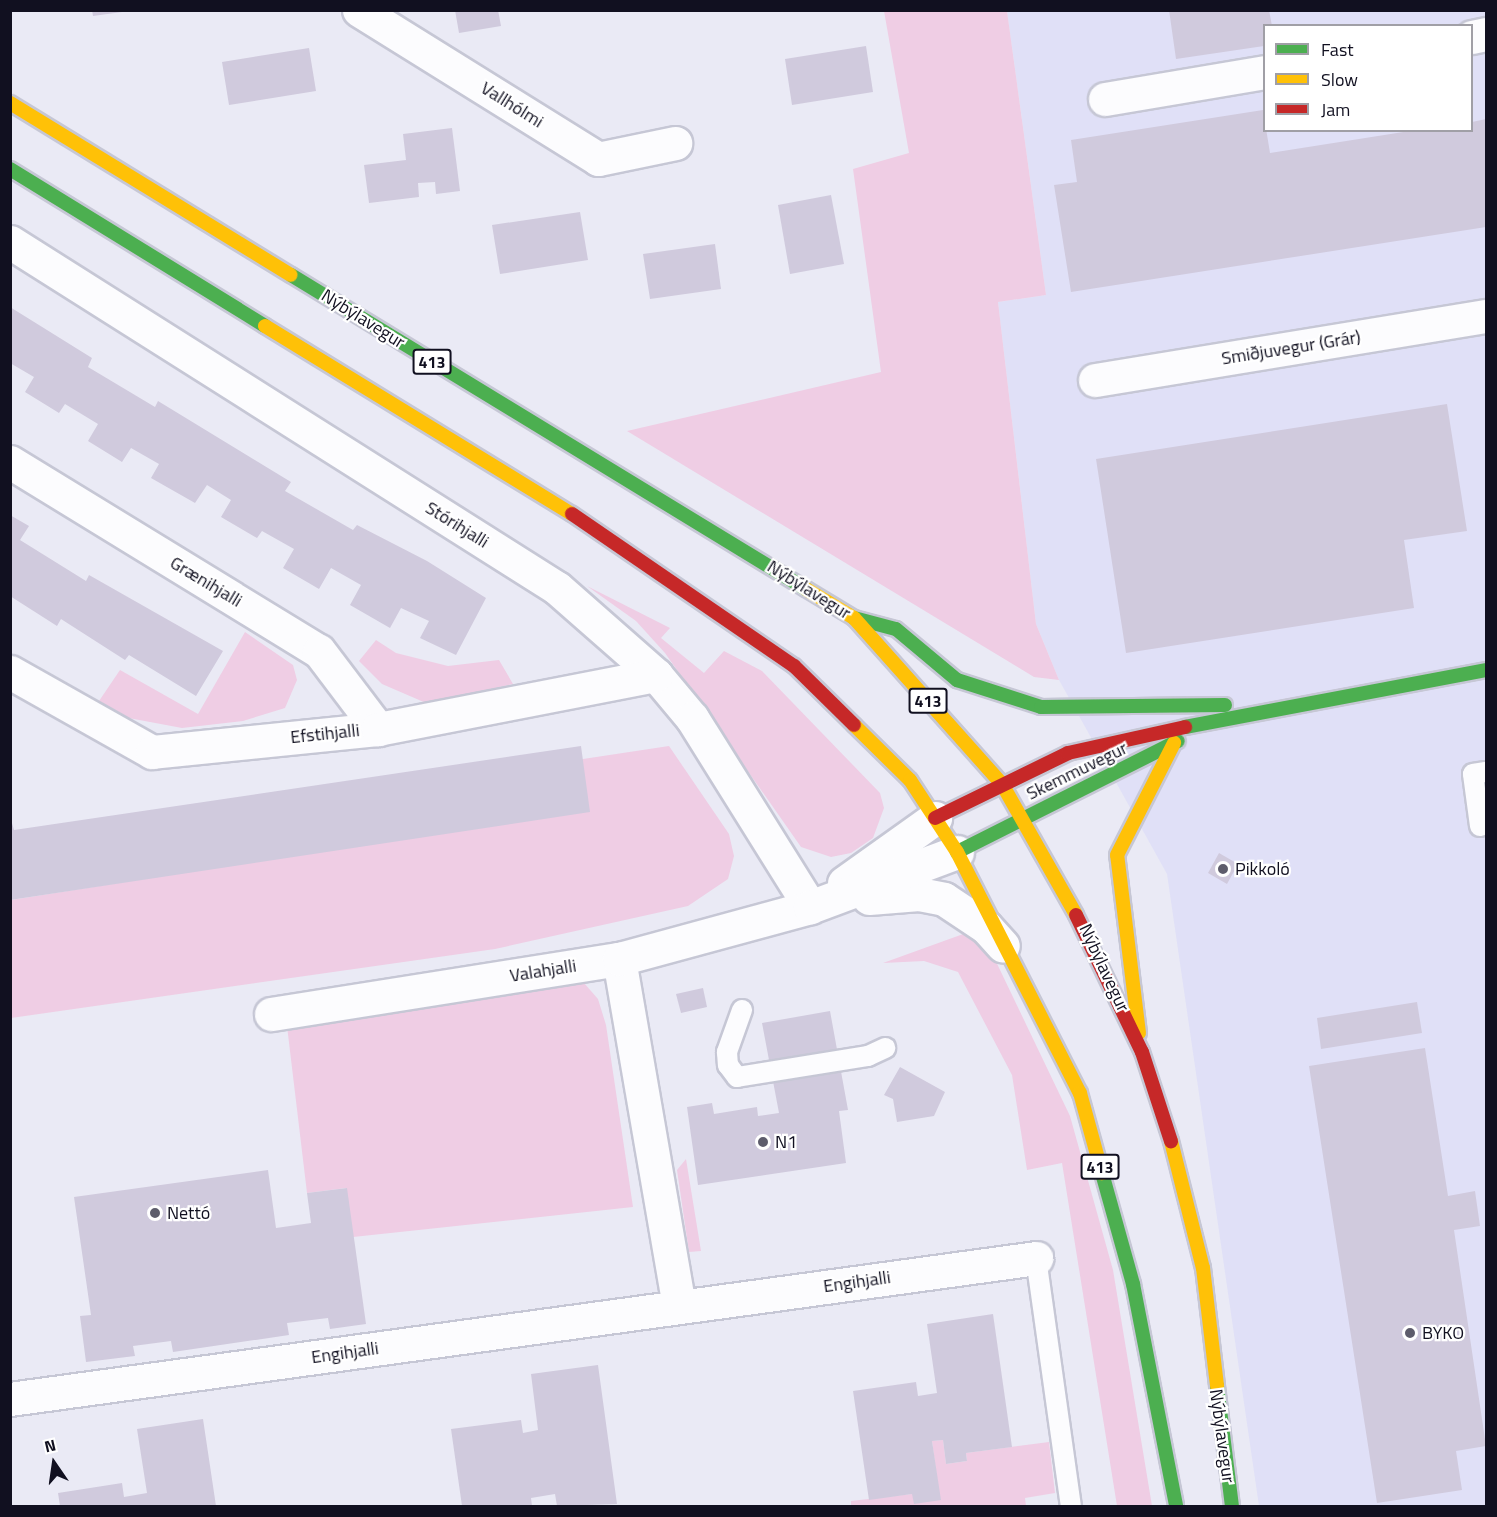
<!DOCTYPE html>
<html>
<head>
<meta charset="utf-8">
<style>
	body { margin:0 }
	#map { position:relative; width:1497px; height:1517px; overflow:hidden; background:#eaeaf5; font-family:"Titillium Web",sans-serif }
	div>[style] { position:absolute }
	.built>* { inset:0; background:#e0e0f7 }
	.green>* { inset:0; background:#efcde4 }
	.building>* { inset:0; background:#d0cadd }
	.roads { filter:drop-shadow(2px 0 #c6c7d5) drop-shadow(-2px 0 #c6c7d5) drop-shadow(0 2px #c6c7d5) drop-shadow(0 -2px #c6c7d5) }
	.lane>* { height:20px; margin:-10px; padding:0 10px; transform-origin:10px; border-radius:10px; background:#fcfcfe }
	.street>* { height:33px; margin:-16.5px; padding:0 16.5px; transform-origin:16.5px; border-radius:16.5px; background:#fcfcfe }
	.fast>* { height:14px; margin:-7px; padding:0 7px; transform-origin:7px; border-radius:7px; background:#4caf50 }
	.slow>* { height:14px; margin:-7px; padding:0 7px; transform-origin:7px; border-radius:7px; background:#ffc107 }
	.jam>* { height:14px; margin:-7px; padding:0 7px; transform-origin:7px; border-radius:7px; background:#c62828 }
	.dots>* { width:16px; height:16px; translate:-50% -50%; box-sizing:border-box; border:3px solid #fff; border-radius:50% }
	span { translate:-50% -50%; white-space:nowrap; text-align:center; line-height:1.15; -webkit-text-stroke:4.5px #fff; paint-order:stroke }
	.shield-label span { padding:2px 4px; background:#fff; border:2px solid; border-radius:4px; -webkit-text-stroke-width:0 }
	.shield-label { font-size:16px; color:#111020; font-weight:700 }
	.street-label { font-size:18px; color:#111020 }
	.poi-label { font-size:18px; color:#111020 }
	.left { translate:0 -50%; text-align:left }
	.frame { position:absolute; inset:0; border:12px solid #111020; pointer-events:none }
	.legend { position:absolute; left:1263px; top:24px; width:210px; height:108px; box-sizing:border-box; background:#fff; border:2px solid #a09fa6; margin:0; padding:8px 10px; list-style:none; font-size:18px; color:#111020 }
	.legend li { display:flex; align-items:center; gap:12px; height:30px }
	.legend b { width:30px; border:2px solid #a09fa6 }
	.north { position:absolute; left:24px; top:1433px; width:60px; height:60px; -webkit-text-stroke:4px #fff; paint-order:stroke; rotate:347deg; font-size:16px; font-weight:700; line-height:24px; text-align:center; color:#111020 }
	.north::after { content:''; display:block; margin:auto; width:21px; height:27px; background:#111020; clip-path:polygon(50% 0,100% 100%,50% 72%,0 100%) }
</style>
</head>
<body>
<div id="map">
	<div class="built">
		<div style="clip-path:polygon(evenodd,1007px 11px,1486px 11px,1486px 1506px,1259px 1506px,1167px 874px,1059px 680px,1036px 624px,998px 302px,1046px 295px,1007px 11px,1264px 26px,1472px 26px,1472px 130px,1264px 130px,1264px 26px)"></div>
	</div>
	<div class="green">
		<div style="clip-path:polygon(884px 11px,1007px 11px,1046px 295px,998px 302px,1036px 624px,1059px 680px,1034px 677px,627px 431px,881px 372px,853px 169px,909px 153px)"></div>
		<div style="clip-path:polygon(587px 586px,670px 628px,661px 638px,704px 673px,724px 651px,762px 671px,880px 793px,884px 808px,873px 838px,851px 853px,831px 857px,801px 847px,665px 653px,636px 621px)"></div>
		<div style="clip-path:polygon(245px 632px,293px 665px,297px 680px,285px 708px,243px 721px,182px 728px,118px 716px,99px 701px,120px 670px,198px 714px)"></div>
		<div style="clip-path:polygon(376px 640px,396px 653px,448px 666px,499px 660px,513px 684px,426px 703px,382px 684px,359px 661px)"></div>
		<div style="clip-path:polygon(669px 746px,729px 834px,734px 856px,728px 879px,688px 906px,495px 949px,11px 1018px,11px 900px,339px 848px,583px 759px)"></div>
		<div style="clip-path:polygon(966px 933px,990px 949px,1070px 1116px,1113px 1270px,1152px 1506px,1117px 1506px,1062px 1163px,1027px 1170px,1012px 1075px,958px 972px,924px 961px,883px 963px)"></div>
		<div style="clip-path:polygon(584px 983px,598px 999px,606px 1025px,633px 1207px,353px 1237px,346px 1188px,307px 1193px,287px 1026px)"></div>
		<div style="clip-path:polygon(686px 1159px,701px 1251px,689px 1252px,677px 1170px)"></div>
		<div style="clip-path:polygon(943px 1440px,946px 1464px,967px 1461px,966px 1453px,1049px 1442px,1055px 1493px,1025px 1498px,1026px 1506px,851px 1506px,851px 1501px,912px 1494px,940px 1500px,932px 1441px)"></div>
	</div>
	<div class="building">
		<div style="clip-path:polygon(92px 10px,122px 10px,122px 12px,93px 16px)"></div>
		<div style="clip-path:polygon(455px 10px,498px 10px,501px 26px,459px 33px)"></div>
		<div style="clip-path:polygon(1169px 10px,1269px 10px,1272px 26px,1264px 26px,1264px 46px,1176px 59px)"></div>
		<div style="clip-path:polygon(866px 46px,873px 92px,792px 105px,785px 59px)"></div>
		<div style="clip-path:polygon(309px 48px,316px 91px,229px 105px,222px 62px)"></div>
		<div style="clip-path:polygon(1263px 110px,1270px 153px,1416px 130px,1472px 130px,1472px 122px,1486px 119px,1486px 227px,1071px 292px,1054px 185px,1077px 182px,1071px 140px)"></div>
		<div style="clip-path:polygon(452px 128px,460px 191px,436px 194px,435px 182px,418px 183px,419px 197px,369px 203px,364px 165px,406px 160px,403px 134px)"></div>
		<div style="clip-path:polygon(831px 195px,844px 264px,790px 274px,778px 205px)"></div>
		<div style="clip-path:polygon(580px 212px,588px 260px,500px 274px,492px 225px)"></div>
		<div style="clip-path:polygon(715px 244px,721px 289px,650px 299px,643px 254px)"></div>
		<div style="clip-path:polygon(10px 307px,92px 358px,88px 367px,155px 407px,158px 401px,291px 482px,285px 491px,353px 530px,357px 525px,427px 561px,486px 598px,456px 655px,420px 638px,429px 621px,401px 608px,390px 628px,350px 605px,361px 585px,331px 568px,319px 589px,283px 568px,294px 549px,262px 531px,257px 538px,221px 517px,231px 500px,207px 485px,195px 503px,151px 478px,159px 464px,131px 448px,122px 462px,88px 441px,98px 424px,65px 404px,59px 413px,25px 392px,34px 377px,10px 363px)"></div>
		<div style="clip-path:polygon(1447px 404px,1467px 531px,1404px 540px,1414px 608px,1126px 653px,1096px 459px)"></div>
		<div style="clip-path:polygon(10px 515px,29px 526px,20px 540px,86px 581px,89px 575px,223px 651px,196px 696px,129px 655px,125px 660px,61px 619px,57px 626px,10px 596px)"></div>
		<div style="clip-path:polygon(581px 746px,590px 812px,10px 900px,10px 816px,14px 830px)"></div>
		<div style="clip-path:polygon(1219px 853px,1238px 864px,1227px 884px,1208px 873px)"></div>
		<div style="clip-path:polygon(703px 988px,707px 1007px,681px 1013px,676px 994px)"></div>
		<div style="clip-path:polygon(1417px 1002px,1422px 1033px,1321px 1049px,1317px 1018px)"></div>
		<div style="clip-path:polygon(830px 1011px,848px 1110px,839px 1111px,846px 1163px,698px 1185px,687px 1107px,712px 1103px,714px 1114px,757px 1107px,758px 1116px,779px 1113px,762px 1023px)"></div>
		<div style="clip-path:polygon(1425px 1048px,1448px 1196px,1475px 1191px,1480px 1226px,1454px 1230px,1486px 1446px,1456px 1451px,1462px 1490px,1377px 1503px,1309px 1066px)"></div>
		<div style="clip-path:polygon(900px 1067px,945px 1092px,934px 1116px,897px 1122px,893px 1099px,884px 1095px)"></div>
		<div style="clip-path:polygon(268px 1170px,276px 1228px,311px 1223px,307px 1193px,347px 1188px,366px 1324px,330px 1329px,328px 1318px,287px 1323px,289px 1335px,173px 1352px,171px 1341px,133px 1346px,135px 1356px,86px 1362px,80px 1316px,91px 1315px,74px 1197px)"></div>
		<div style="clip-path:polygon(993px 1314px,1012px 1447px,966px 1453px,967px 1461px,946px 1464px,943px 1440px,932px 1441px,941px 1500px,914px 1504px,912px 1494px,869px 1500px,853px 1391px,916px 1382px,918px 1396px,937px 1393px,927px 1324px)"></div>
		<div style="clip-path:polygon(598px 1365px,617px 1504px,557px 1506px,555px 1494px,531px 1498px,532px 1506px,462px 1506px,451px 1429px,521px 1420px,523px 1433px,538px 1430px,531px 1374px)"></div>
		<div style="clip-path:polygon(203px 1419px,216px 1506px,60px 1506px,58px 1493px,122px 1483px,124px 1497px,147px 1493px,137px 1429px)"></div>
	</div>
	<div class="roads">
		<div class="lane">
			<div style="left:1480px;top:826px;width:52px;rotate:-97.7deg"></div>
			<div style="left:1473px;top:774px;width:13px;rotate:-9deg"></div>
			<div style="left:742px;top:1010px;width:45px;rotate:109.7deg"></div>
			<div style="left:727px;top:1052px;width:13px;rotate:86deg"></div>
			<div style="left:728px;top:1065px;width:15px;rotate:53deg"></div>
			<div style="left:737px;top:1077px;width:133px;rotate:-9.1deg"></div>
			<div style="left:868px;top:1056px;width:19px;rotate:-25deg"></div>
			<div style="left:1036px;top:1258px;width:250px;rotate:82deg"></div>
		</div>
		<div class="street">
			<div style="left:359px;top:10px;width:282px;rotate:31.9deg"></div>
			<div style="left:598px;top:159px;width:79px;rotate:-11.7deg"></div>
			<div style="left:1472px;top:37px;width:14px;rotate:-12deg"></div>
			<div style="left:1105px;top:99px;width:161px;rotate:-9.6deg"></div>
			<div style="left:10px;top:242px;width:647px;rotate:32.32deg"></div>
			<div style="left:557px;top:588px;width:132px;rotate:41.3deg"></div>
			<div style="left:656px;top:675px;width:56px;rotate:50.1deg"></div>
			<div style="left:692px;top:718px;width:223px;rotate:58deg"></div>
			<div style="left:1095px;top:380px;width:396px;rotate:-9.3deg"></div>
			<div style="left:10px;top:462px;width:362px;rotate:31.5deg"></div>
			<div style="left:319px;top:651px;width:98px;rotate:52.9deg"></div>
			<div style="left:10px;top:672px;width:163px;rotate:29.4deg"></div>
			<div style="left:152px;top:752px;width:227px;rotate:-5.8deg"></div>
			<div style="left:378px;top:729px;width:283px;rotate:-11deg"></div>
			<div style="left:844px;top:883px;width:112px;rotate:-35.5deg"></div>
			<div style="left:869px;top:898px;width:50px;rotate:-4.6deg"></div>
			<div style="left:919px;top:894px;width:25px;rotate:11deg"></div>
			<div style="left:944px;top:899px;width:50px;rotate:33.7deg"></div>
			<div style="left:986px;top:927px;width:25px;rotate:48deg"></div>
			<div style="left:619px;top:959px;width:352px;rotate:80.2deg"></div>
			<div style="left:271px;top:1014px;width:352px;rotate:-9deg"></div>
			<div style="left:619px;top:959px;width:198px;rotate:-15.2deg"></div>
			<div style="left:810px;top:907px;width:157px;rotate:-20.5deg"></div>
			<div style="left:10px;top:1399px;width:1036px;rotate:-7.82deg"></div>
		</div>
		<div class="fast">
			<div style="left:10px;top:169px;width:299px;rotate:31.6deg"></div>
			<div style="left:291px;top:275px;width:603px;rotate:31.37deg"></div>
			<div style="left:854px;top:618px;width:43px;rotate:14.7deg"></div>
			<div style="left:896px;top:629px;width:80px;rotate:39.9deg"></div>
			<div style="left:957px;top:680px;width:88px;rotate:17.8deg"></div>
			<div style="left:1041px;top:707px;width:184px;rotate:-0.6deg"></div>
			<div style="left:1185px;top:727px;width:306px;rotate:-10.7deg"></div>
			<div style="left:957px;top:852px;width:247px;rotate:-26.7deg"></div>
			<div style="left:1102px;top:1173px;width:115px;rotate:74.4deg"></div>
			<div style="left:1133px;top:1284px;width:226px;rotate:79deg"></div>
			<div style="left:1217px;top:1386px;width:121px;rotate:82.9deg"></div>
		</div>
		<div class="slow">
			<div style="left:10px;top:103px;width:329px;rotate:31.5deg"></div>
			<div style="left:265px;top:326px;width:360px;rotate:31.5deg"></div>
			<div style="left:806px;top:589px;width:56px;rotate:31.1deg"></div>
			<div style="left:854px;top:618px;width:222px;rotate:48.3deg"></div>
			<div style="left:1002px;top:784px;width:150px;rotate:60.5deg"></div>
			<div style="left:854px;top:725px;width:78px;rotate:44.5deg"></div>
			<div style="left:910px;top:780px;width:86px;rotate:56.9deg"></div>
			<div style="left:957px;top:852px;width:271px;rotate:63deg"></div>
			<div style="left:1080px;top:1093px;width:83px;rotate:74.6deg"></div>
			<div style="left:1139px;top:1033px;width:179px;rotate:-97deg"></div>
			<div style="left:1117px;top:855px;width:126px;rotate:-63deg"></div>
			<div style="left:1171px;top:1141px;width:131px;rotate:75.9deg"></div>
			<div style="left:1203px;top:1268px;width:119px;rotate:83.2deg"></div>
		</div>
		<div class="jam">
			<div style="left:572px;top:514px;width:269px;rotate:34.4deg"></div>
			<div style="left:794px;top:666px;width:84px;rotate:44.5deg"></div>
			<div style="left:935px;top:818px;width:148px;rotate:-26deg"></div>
			<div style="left:1068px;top:753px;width:120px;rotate:-12.5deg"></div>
			<div style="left:1076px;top:915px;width:152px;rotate:64.3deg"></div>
			<div style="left:1142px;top:1052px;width:94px;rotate:72deg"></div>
		</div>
	</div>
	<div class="dots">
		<div style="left:1223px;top:869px;background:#5d5c6b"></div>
		<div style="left:763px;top:1142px;background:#5d5c6b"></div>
		<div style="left:155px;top:1213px;background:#5d5c6b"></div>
		<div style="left:1410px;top:1333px;background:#5d5c6b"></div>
	</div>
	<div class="shield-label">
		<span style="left:432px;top:362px">413</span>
		<span style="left:928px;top:701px">413</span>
		<span style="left:1100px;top:1167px">413</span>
	</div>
	<div class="street-label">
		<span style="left:512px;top:105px;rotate:32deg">Vallhólmi</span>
		<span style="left:363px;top:319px;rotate:32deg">Nýbýlavegur</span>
		<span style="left:1291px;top:348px;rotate:-9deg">Smiðjuvegur (Grár)</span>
		<span style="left:457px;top:525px;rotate:32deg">Stórihjalli</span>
		<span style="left:206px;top:582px;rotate:31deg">Grænihjalli</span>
		<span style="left:809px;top:590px;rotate:32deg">Nýbýlavegur</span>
		<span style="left:325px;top:734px;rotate:-6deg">Efstihjalli</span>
		<span style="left:1077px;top:771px;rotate:-26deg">Skemmuvegur</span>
		<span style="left:1104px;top:968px;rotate:65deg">Nýbýlavegur</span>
		<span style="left:543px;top:971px;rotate:-9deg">Valahjalli</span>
		<span style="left:857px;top:1282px;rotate:-8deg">Engihjalli</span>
		<span style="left:345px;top:1353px;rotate:-8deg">Engihjalli</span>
		<span style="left:1222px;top:1436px;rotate:82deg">Nýbýlavegur</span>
	</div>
	<div class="poi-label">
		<span class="left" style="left:1235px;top:869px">Pikkoló</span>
		<span class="left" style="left:775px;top:1142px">N1</span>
		<span class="left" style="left:167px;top:1213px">Nettó</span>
		<span class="left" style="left:1422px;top:1333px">BYKO</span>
	</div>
	<div class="frame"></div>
	<ul class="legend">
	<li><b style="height:8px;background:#4caf50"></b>Fast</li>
	<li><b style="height:8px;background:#ffc107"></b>Slow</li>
	<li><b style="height:8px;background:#c62828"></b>Jam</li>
	</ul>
	<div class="north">N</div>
</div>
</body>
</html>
